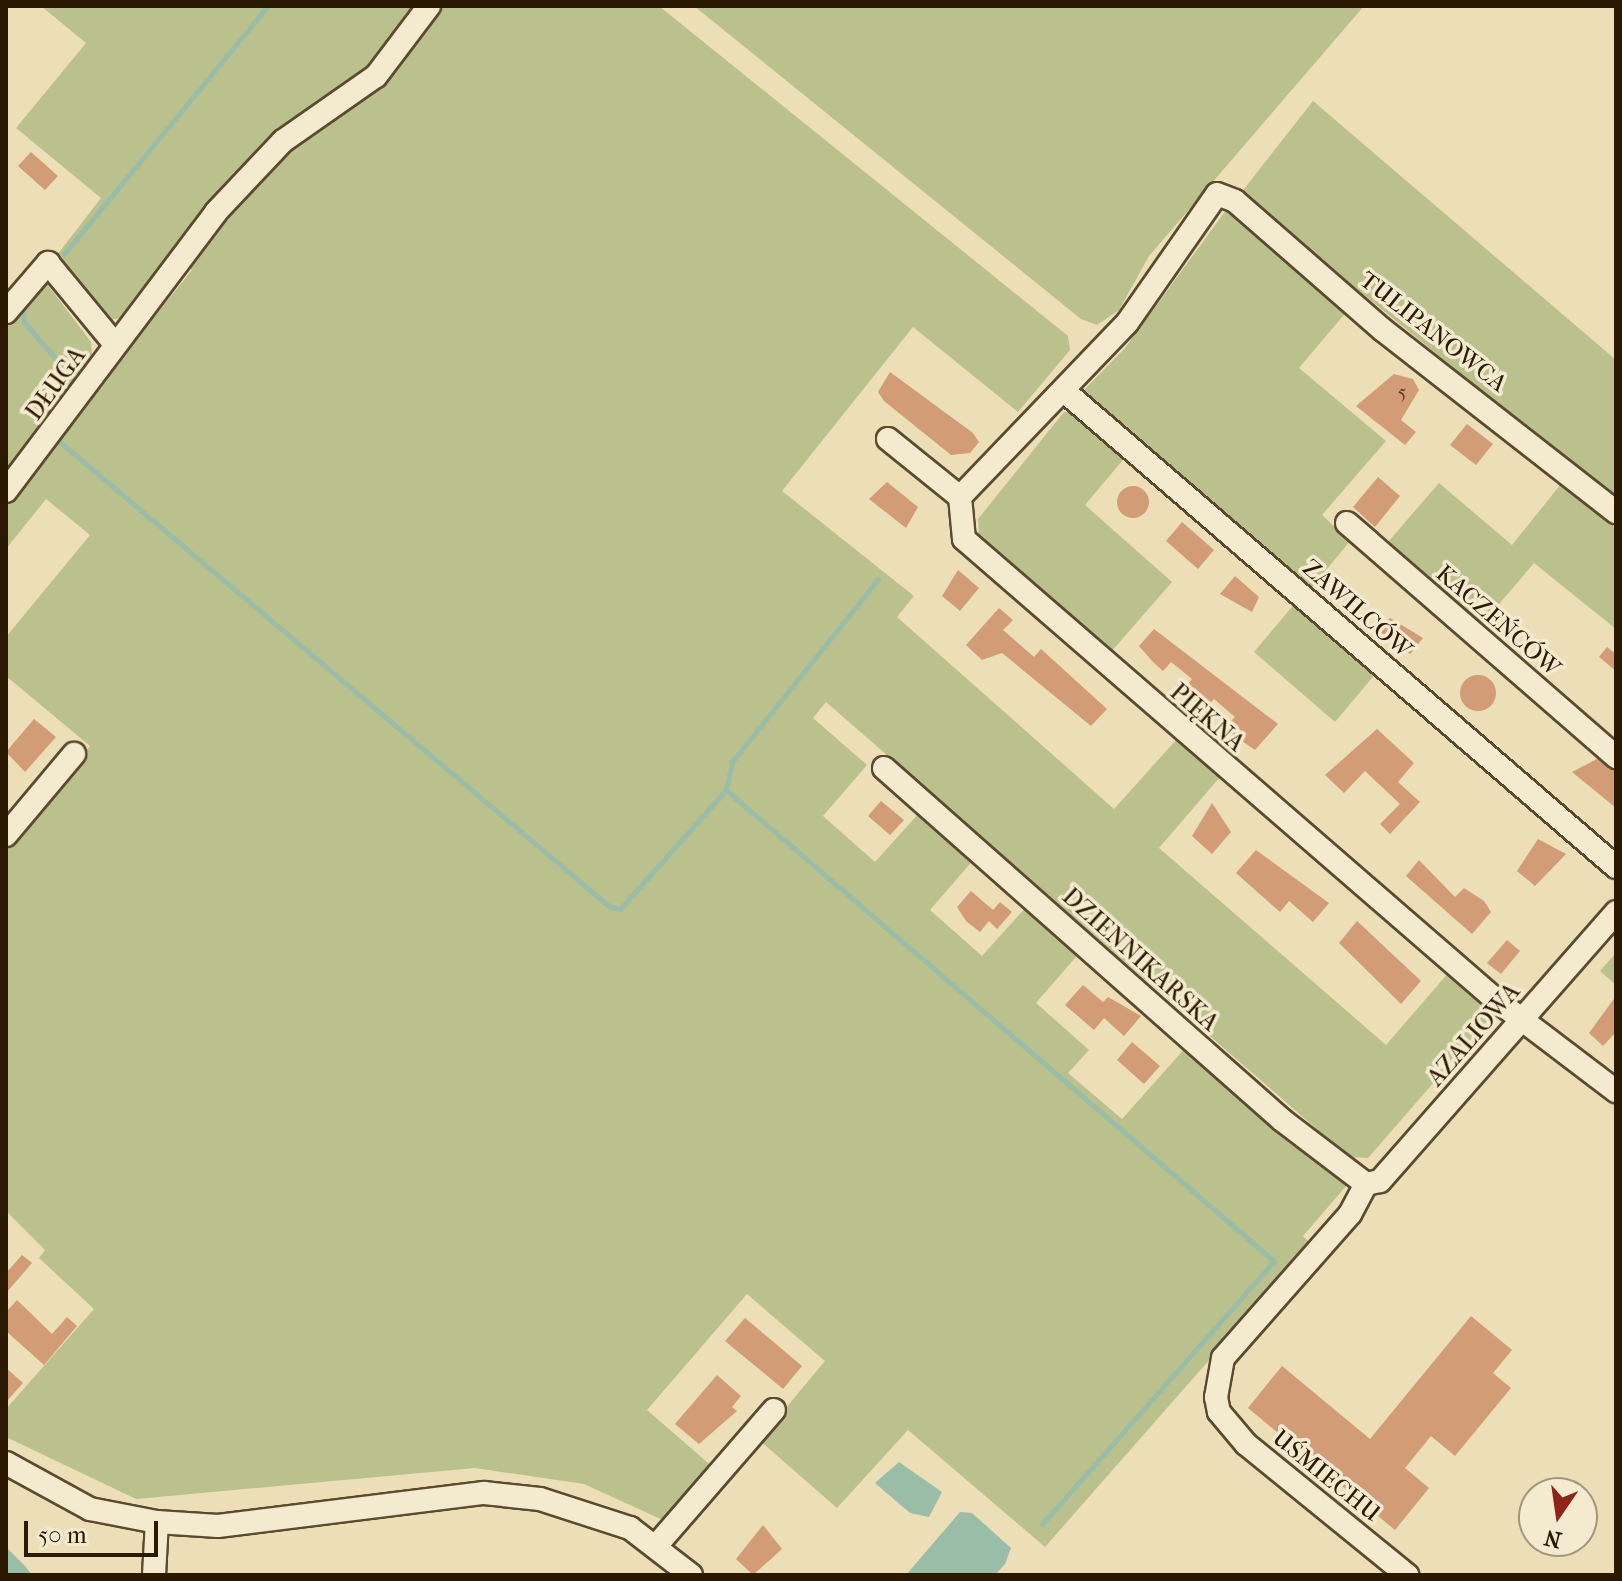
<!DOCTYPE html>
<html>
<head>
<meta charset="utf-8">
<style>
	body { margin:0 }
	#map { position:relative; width:1622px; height:1581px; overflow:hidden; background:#ecdeb7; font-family:"IM FELL French Canon",serif }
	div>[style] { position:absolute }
	.green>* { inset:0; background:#bac18d }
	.water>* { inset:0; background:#9abda8 }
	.stream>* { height:5px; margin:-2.5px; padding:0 2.5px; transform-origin:2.5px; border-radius:2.5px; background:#9abda8 }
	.building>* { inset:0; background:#d29c76 }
	.round { border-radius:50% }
	.roads { filter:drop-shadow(2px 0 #5c4a2e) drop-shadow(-2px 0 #5c4a2e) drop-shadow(0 2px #5c4a2e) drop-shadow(0 -2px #5c4a2e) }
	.minor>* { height:22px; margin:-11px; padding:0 11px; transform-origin:11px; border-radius:11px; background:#f3ead0 }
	span { translate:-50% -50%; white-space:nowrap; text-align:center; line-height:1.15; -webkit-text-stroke:7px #f3ead0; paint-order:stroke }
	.number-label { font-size:20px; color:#563a1e }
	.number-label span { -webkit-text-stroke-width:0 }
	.street-label { font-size:24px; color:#2c1901 }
	.frame { position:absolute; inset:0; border:8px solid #2c1901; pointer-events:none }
	.north { position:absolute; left:1518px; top:1477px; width:80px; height:80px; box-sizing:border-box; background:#f3ead0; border:2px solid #a3967d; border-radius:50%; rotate:193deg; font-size:22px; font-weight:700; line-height:32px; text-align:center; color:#2c1901 }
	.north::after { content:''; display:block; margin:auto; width:28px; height:36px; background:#8f2418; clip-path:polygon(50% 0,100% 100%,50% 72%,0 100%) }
	.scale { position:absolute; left:24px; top:1521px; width:134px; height:36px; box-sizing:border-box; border:4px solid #2c1901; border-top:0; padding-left:10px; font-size:24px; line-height:28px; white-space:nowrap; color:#2c1901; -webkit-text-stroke:6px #f3ead0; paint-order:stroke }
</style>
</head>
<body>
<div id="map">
	<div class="green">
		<div style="clip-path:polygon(41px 6px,659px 6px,1068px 336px,1070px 350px,1018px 412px,913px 327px,782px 491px,914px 596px,897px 617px,1114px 809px,1177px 739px,1220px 777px,1159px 848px,1386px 1045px,1450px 971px,1496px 1011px,1368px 1158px,1349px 1157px,826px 702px,813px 718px,867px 765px,823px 816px,875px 862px,921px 811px,975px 858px,930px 910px,982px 956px,1028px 905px,1081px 951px,1036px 1003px,1089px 1050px,1068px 1073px,1122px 1119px,1188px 1045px,1347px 1185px,1303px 1236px,1311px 1244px,1045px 1547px,908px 1430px,837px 1508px,759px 1440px,825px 1361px,747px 1294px,647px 1410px,715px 1469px,667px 1522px,584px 1484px,475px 1468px,136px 1499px,6px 1437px,6px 1409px,94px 1309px,39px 1258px,45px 1250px,6px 1211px,6px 846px,90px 746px,6px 676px,6px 637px,90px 535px,46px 499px,6px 549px,6px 501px,192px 270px,171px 254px,126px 317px,110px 320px,61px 269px,57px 255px,101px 198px,16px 128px,86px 43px)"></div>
		<div style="clip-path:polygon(694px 6px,1364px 6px,1149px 256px,1119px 310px,1097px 325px,1081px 319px)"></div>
		<div style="clip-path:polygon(1313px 101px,1616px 360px,1616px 500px,1240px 194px)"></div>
		<div style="clip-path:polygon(1227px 209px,1348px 310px,1299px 368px,1386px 441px,1322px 515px,1350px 541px,1309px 591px,1086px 400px,1085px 389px,1125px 348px)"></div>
		<div style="clip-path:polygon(41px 276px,91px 342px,93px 371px,6px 483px,6px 317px)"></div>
		<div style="clip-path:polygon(1064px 412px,1076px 412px,1127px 455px,1085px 505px,1172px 582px,1111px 652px,979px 538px,978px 519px)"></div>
		<div style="clip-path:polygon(1439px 483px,1512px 545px,1561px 484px,1616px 529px,1616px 629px,1534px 563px,1477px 630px,1382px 549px)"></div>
		<div style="clip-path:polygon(1296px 602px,1377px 672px,1335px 722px,1254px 652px)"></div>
		<div style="clip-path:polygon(1616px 953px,1616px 985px,1600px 971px)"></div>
	</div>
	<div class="water">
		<div style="clip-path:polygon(899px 1462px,942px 1492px,929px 1517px,910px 1513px,875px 1483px)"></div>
		<div style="clip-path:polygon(960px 1512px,972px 1513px,1011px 1548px,1005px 1564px,995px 1575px,906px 1575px)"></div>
		<div style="clip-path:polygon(6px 1547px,25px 1566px,32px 1575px,6px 1575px)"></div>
	</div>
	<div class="stream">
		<div style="left:64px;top:254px;width:321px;rotate:-50.6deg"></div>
		<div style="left:23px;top:307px;width:15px;rotate:86deg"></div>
		<div style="left:24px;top:322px;width:82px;rotate:48.9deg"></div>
		<div style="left:60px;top:442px;width:720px;rotate:40.21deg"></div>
		<div style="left:610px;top:907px;width:10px;rotate:11deg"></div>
		<div style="left:620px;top:909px;width:159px;rotate:-48.3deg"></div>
		<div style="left:726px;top:790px;width:723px;rotate:40.68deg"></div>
		<div style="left:1274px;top:1261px;width:351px;rotate:131.4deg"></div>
		<div style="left:726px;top:790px;width:29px;rotate:-78deg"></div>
		<div style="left:732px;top:762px;width:234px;rotate:-51.4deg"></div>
	</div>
	<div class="building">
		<div style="clip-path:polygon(31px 152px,58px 176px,45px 190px,18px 166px)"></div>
		<div style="clip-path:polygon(890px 372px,973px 433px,979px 442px,970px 453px,951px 455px,884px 401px,878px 392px)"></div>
		<div style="clip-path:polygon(1394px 374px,1413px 379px,1419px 390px,1401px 420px,1416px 432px,1405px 445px,1356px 406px)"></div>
		<div style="clip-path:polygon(1467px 424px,1493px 444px,1476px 465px,1450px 445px)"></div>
		<div style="clip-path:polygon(1378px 477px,1400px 496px,1375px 527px,1353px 507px)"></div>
		<div style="clip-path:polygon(887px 482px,918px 507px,906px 528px,869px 499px)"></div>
		<div class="round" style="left:1117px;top:486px;width:32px;height:32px"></div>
		<div style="clip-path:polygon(1182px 522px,1214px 550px,1198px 569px,1166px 541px)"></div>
		<div style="clip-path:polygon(958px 570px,979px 588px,960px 611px,942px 596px)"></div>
		<div style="clip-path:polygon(1235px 576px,1259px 597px,1252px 612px,1220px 594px)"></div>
		<div style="clip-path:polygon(999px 608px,1013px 620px,1003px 630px,1034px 657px,1041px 649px,1107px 709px,1091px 726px,1002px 653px,982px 660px,966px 645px)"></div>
		<div style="clip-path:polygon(1390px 618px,1423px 638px,1410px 654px,1379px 631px)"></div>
		<div style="clip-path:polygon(1154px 629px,1278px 724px,1255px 750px,1232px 734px,1227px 725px,1235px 717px,1214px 699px,1204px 710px,1182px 691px,1192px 679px,1171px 662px,1163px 671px,1153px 662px,1139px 646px)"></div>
		<div style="clip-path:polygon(1607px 647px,1616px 654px,1616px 671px,1599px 657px)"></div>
		<div class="round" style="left:1460px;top:675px;width:36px;height:36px"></div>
		<div style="clip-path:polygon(34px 719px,56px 737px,25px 772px,6px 752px)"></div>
		<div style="clip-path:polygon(1377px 729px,1414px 763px,1398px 782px,1420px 802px,1390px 834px,1380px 824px,1400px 804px,1365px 771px,1344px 793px,1325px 775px)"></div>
		<div style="clip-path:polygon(1597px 759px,1616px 772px,1616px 808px,1572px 772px)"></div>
		<div style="clip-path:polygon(881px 801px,904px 820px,890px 835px,868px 816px)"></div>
		<div style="clip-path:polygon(1212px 803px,1231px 832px,1212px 854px,1192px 836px)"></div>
		<div style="clip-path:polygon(1538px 839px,1566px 854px,1535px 886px,1517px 871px)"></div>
		<div style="clip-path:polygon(1256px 850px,1329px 903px,1313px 922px,1289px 901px,1280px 912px,1236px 873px)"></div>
		<div style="clip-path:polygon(1419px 860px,1455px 897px,1464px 888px,1484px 901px,1491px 912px,1472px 934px,1406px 876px)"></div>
		<div style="clip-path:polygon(971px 891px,993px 910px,1000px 902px,1012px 912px,997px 929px,989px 921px,980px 932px,966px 921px,957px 907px)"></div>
		<div style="clip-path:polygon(1357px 921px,1421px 981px,1401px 1004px,1339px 943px)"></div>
		<div style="clip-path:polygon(1507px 940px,1520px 951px,1501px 974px,1487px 963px)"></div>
		<div style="clip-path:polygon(1083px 985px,1103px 1002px,1108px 997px,1141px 1016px,1124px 1036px,1104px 1018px,1094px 1030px,1065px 1005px)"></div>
		<div style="clip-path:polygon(1616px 996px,1616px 1032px,1603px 1046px,1589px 1033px)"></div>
		<div style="clip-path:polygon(1132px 1042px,1160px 1066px,1144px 1084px,1117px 1060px)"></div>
		<div style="clip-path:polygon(22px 1255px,32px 1263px,6px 1293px,6px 1273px)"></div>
		<div style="clip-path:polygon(17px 1300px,52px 1334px,67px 1317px,77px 1326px,44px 1365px,6px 1331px,6px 1312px)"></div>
		<div style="clip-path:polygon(1471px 1316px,1512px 1350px,1493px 1373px,1511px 1388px,1455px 1456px,1431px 1436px,1405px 1468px,1429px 1488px,1395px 1530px,1248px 1408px,1282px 1366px,1370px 1439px)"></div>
		<div style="clip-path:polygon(745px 1318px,802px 1366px,783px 1389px,725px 1341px)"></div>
		<div style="clip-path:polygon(6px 1368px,23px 1383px,6px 1402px)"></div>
		<div style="clip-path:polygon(717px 1375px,741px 1396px,732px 1407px,737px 1411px,699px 1444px,675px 1424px)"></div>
		<div style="clip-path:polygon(763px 1525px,782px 1549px,753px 1575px,736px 1559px)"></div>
	</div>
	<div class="roads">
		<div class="minor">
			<div style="left:6px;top:312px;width:65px;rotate:-49.4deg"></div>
			<div style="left:48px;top:263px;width:104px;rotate:50.5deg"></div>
			<div style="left:1063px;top:390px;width:730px;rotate:40.78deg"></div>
			<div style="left:888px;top:439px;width:92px;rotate:38.9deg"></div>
			<div style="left:6px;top:491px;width:349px;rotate:-53deg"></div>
			<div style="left:216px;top:212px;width:98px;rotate:-46.7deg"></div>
			<div style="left:283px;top:141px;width:113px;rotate:-35deg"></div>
			<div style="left:376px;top:76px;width:88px;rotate:-52.9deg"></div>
			<div style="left:960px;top:497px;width:241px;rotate:-46.2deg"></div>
			<div style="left:1127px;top:323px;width:157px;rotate:-55.1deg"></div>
			<div style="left:1217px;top:194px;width:19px;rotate:21deg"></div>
			<div style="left:1235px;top:201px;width:196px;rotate:41.1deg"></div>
			<div style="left:1383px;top:330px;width:296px;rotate:38deg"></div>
			<div style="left:960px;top:497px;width:42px;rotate:84.6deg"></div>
			<div style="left:964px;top:539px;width:704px;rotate:40.91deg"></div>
			<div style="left:1496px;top:1000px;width:151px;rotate:37.2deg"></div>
			<div style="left:1347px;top:523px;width:357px;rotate:41deg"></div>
			<div style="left:884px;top:768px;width:531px;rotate:41.49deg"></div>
			<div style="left:1282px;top:1120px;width:106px;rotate:37.3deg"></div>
			<div style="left:1366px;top:1184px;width:14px;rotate:-12deg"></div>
			<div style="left:1380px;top:1181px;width:358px;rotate:-48.7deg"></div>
			<div style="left:6px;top:835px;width:106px;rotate:-50deg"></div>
			<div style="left:1366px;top:1184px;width:34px;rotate:118deg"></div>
			<div style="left:1350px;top:1214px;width:192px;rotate:131.4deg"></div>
			<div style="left:1223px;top:1358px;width:40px;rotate:100deg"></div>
			<div style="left:1216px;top:1397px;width:15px;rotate:79deg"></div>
			<div style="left:1219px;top:1412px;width:42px;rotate:49.8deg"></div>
			<div style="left:1246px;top:1444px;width:208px;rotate:39.1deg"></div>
			<div style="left:6px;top:1463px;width:96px;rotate:28.7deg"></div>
			<div style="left:90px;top:1509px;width:68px;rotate:11deg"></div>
			<div style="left:157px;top:1522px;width:61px;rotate:3.8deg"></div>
			<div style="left:218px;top:1526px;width:268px;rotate:-7.1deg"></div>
			<div style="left:484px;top:1493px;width:56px;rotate:6.1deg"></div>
			<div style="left:540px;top:1499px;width:95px;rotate:17.9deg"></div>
			<div style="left:630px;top:1528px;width:77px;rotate:37.6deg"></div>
			<div style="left:656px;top:1546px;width:180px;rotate:-49.1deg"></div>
			<div style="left:154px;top:1575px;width:53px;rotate:-86.8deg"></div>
		</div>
	</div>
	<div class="number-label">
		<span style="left:1402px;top:392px">5</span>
	</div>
	<div class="street-label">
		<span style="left:1433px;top:332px;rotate:38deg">TULIPANOWCA</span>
		<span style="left:56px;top:384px;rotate:-54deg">DŁUGA</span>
		<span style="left:1357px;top:609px;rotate:41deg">ZAWILCÓW</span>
		<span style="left:1498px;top:621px;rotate:41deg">KACZEŃCÓW</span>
		<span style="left:1207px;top:718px;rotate:41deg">PIĘKNA</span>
		<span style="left:1140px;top:960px;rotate:42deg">DZIENNIKARSKA</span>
		<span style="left:1474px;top:1035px;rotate:-49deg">AZALIOWA</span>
		<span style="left:1326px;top:1476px;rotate:39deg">UŚMIECHU</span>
	</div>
	<div class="frame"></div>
	<div class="north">N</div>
	<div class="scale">50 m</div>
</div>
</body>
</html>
